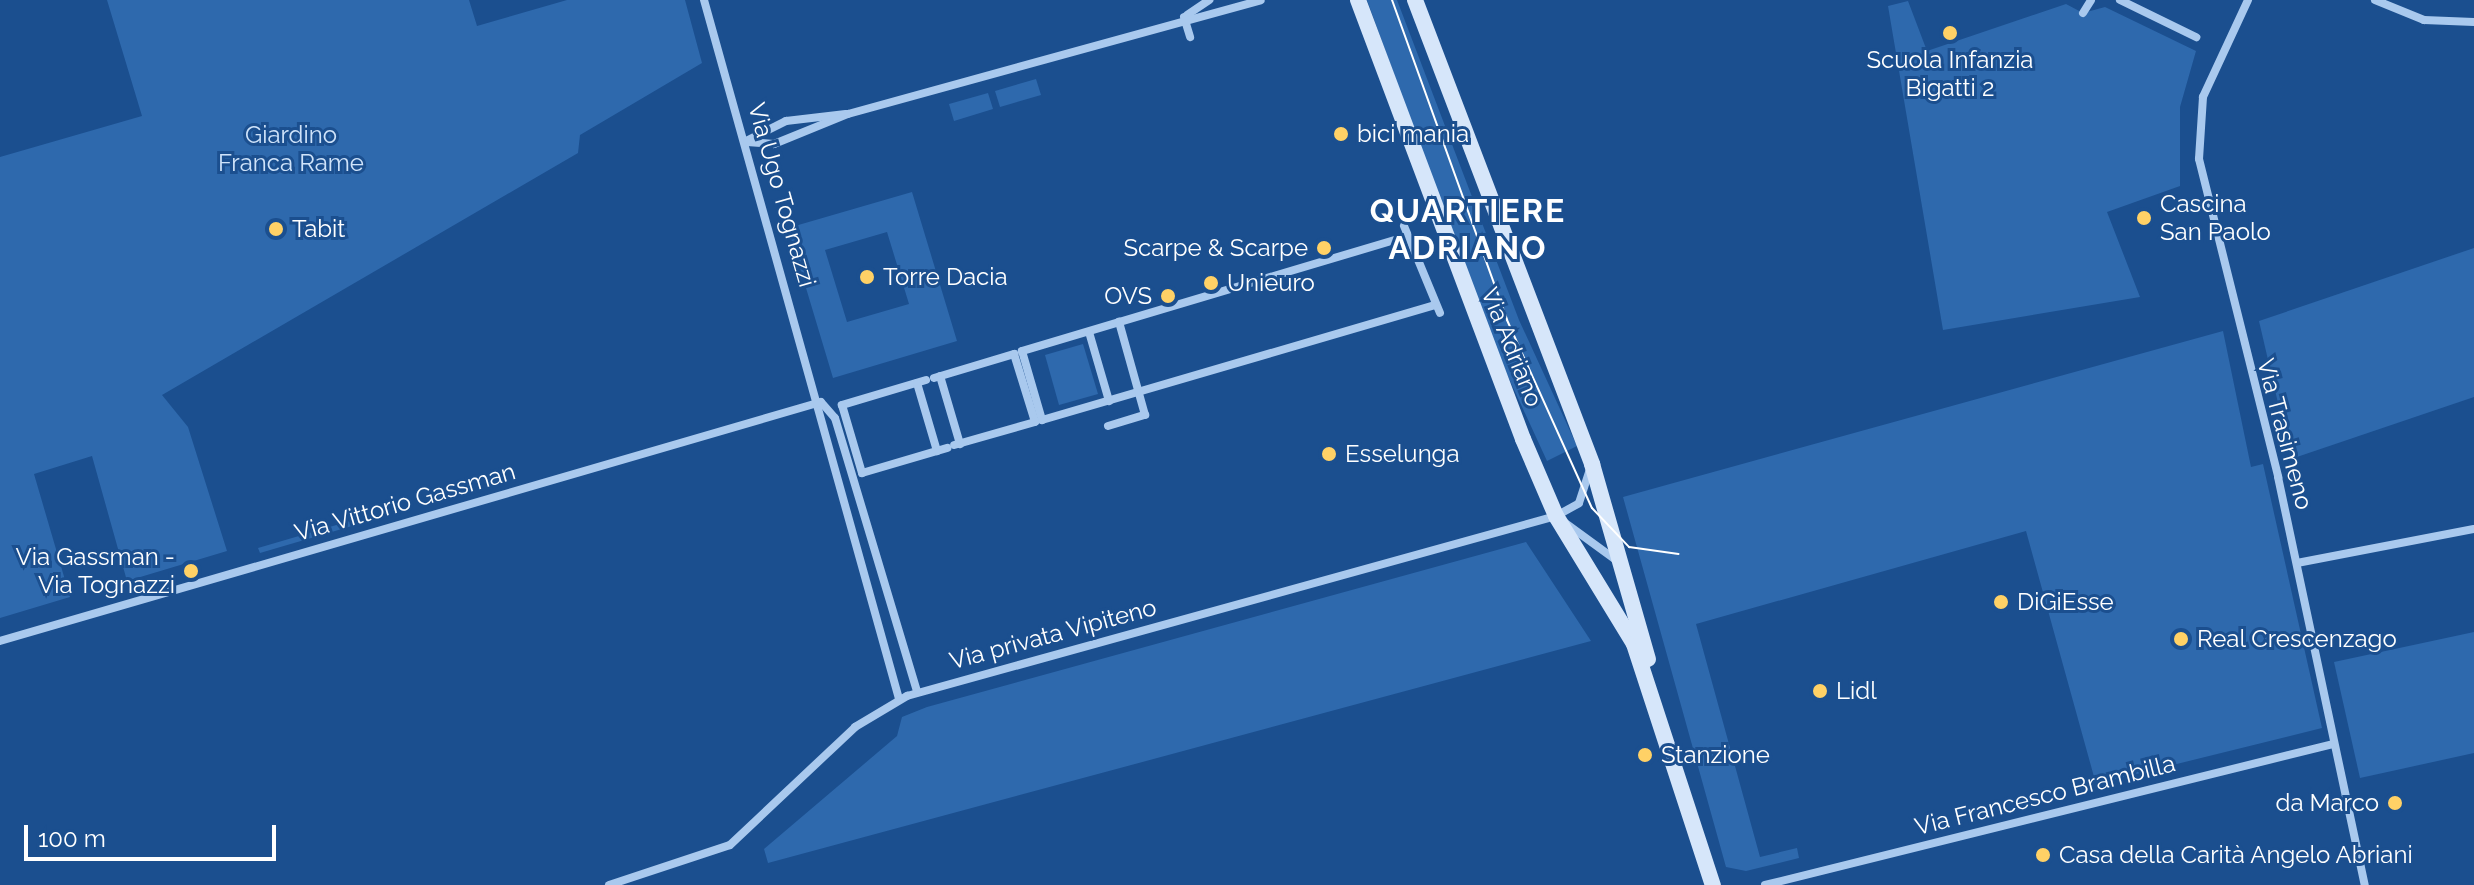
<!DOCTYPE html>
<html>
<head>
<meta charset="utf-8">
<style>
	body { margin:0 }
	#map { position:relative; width:2474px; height:885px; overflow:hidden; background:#1b4f8f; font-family:Raleway,sans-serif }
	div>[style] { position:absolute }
	.green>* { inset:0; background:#2e69ad }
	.street>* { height:8px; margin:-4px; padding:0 4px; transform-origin:4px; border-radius:4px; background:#a9c9ee }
	.secondary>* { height:16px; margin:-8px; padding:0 8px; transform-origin:8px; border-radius:8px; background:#d6e6fa }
	.tram>* { height:2px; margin:-1px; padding:0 1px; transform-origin:1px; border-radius:1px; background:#fff }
	.dots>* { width:22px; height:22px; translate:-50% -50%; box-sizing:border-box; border:4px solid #1b4f8f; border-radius:50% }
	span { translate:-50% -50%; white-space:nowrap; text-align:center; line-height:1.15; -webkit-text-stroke:6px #1b4f8f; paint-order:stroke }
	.poi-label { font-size:24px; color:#fff }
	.left { translate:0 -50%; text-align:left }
	.right { translate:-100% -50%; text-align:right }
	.park-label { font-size:24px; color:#cfe3fa }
	.street-label { font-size:24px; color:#fff }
	.district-label { font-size:32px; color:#fff; font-weight:700; letter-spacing:2px }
	.scale { position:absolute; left:24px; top:825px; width:252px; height:36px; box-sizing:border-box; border:4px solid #fff; border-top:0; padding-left:10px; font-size:24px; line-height:28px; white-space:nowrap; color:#fff; -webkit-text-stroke:6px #1b4f8f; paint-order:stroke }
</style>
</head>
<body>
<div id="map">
	<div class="green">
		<div style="clip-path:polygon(107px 0,469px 0,477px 26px,567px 0,685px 0,702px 63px,580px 135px,578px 153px,162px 395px,188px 427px,227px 551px,127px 581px,92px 456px,34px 474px,70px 597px,0 618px,0 157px,142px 116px)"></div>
		<div style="clip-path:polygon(1367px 0,1397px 0,1519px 320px,1577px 446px,1547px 461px,1488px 333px)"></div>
		<div style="clip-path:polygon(1908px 1px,1927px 51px,2066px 4px,2083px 13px,2105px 7px,2196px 51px,2180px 107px,2180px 186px,2107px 212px,2140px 297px,1943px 330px,1888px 6px)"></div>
		<div style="clip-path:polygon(1036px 79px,1041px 95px,1000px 107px,995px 91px)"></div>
		<div style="clip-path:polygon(988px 93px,993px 109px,954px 121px,949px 104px)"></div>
		<div style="clip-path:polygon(evenodd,912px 192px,957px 341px,833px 378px,788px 228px,912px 192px,887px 232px,909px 304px,847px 322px,825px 250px,887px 232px)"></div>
		<div style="clip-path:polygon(2474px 248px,2474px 397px,2291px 459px,2259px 321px)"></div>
		<div style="clip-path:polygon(2223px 331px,2251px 467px,2263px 464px,2322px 728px,2096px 784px,2026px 531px,1696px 624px,1760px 857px,1797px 848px,1799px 858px,1746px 871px,1726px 867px,1623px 497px)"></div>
		<div style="clip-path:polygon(1083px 344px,1098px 394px,1059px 405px,1045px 355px)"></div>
		<div style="clip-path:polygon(367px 516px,369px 521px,260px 553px,258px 548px)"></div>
		<div style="clip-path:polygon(1526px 542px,1591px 641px,768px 863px,764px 849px,897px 736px,902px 717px,927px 707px)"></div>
		<div style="clip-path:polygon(2474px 632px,2474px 753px,2360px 778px,2334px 662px)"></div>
	</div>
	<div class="street">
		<div style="left:704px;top:0;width:726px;rotate:74.41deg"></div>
		<div style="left:2120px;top:0;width:85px;rotate:26deg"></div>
		<div style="left:2248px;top:0;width:107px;rotate:114.9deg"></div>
		<div style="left:2203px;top:97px;width:62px;rotate:93.7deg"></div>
		<div style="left:2199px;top:159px;width:328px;rotate:76deg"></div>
		<div style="left:2278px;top:477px;width:417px;rotate:78deg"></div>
		<div style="left:2375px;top:0;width:53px;rotate:22.2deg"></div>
		<div style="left:2424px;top:20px;width:50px;rotate:2.3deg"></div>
		<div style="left:2083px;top:13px;width:15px;rotate:-58deg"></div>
		<div style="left:1187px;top:15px;width:27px;rotate:-34deg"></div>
		<div style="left:1184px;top:17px;width:21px;rotate:73deg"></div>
		<div style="left:746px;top:141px;width:45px;rotate:-26.6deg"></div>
		<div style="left:786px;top:121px;width:60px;rotate:-6.7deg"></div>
		<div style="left:747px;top:142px;width:27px;rotate:4deg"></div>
		<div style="left:774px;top:144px;width:80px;rotate:-22.1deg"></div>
		<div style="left:848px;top:114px;width:428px;rotate:-15.4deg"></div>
		<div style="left:1404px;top:226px;width:94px;rotate:67.5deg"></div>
		<div style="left:1408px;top:236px;width:403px;rotate:163.4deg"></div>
		<div style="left:1022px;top:351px;width:72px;rotate:73.8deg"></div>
		<div style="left:1042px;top:420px;width:410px;rotate:-16.3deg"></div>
		<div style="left:1089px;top:332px;width:72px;rotate:73.8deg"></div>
		<div style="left:940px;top:376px;width:71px;rotate:73.6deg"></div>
		<div style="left:934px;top:378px;width:84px;rotate:-16.7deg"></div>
		<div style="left:1014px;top:354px;width:71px;rotate:72.8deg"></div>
		<div style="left:1035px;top:422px;width:84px;rotate:164.1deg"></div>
		<div style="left:926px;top:380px;width:88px;rotate:163.4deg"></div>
		<div style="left:842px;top:405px;width:71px;rotate:73.6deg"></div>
		<div style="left:862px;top:473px;width:89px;rotate:-16.4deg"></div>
		<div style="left:917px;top:383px;width:71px;rotate:73.6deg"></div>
		<div style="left:821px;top:402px;width:21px;rotate:49deg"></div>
		<div style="left:835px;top:418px;width:286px;rotate:73.3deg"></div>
		<div style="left:1108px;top:426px;width:39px;rotate:-17deg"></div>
		<div style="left:1145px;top:415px;width:97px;rotate:-105.6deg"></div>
		<div style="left:1557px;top:517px;width:73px;rotate:36.1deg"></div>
		<div style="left:2297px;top:563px;width:180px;rotate:-10.9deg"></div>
		<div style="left:0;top:641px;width:855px;rotate:-16.23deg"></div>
		<div style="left:609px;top:885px;width:127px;rotate:-18.3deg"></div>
		<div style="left:730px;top:845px;width:172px;rotate:-43.3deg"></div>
		<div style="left:855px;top:727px;width:61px;rotate:-30.8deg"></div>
		<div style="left:907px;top:696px;width:673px;rotate:-15.5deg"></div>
		<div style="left:1556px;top:516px;width:26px;rotate:-29deg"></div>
		<div style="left:1579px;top:503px;width:35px;rotate:-72deg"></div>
		<div style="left:1765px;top:885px;width:585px;rotate:-13.94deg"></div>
	</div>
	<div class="secondary">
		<div style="left:1358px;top:0;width:469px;rotate:69.4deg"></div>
		<div style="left:1523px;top:439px;width:84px;rotate:66.8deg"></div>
		<div style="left:1556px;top:516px;width:150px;rotate:58.6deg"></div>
		<div style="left:1634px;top:644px;width:254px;rotate:71.9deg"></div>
		<div style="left:1415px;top:0;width:497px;rotate:69.1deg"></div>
		<div style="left:1592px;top:464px;width:203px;rotate:74deg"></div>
	</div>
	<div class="tram">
		<div style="left:1392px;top:0;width:340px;rotate:70.2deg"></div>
		<div style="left:1507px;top:320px;width:206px;rotate:65.7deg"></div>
		<div style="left:1592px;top:508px;width:54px;rotate:46.5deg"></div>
		<div style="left:1629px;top:547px;width:50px;rotate:8deg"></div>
	</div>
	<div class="dots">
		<div style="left:1950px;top:33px;background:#ffd166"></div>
		<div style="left:1341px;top:134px;background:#ffd166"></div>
		<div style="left:2144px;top:218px;background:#ffd166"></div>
		<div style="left:276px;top:229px;background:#ffd166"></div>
		<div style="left:1324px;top:248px;background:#ffd166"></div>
		<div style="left:867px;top:277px;background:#ffd166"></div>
		<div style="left:1211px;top:283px;background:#ffd166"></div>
		<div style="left:1168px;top:296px;background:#ffd166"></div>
		<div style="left:1329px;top:454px;background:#ffd166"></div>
		<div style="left:191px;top:571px;background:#ffd166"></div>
		<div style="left:2001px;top:602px;background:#ffd166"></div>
		<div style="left:2181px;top:639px;background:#ffd166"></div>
		<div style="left:1820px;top:691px;background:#ffd166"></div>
		<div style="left:1645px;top:755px;background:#ffd166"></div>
		<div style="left:2395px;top:803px;background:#ffd166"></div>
		<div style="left:2043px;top:855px;background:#ffd166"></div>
	</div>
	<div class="poi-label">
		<span style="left:1950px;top:74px">Scuola Infanzia<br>Bigatti 2</span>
		<span class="left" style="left:1357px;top:134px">bici mania</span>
		<span class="left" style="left:2160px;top:218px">Cascina<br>San Paolo</span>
		<span class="left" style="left:292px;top:229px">Tabit</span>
		<span class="right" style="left:1308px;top:248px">Scarpe &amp; Scarpe</span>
		<span class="left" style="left:883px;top:277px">Torre Dacia</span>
		<span class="left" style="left:1227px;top:283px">Unieuro</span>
		<span class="right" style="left:1152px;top:296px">OVS</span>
		<span class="left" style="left:1345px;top:454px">Esselunga</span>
		<span class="right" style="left:175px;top:571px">Via Gassman -<br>Via Tognazzi</span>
		<span class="left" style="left:2017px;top:602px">DiGiEsse</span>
		<span class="left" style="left:2197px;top:639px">Real Crescenzago</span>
		<span class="left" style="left:1836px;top:691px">Lidl</span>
		<span class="left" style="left:1661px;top:755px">Stanzione</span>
		<span class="right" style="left:2379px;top:803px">da Marco</span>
		<span class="left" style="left:2059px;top:855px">Casa della Carità Angelo Abriani</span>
	</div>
	<div class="park-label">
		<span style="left:291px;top:149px">Giardino<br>Franca Rame</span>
	</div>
	<div class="street-label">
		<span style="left:782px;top:195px;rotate:74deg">Via Ugo Tognazzi</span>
		<span style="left:1512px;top:347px;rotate:68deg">Via Adriano</span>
		<span style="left:2285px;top:434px;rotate:75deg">Via Trasimeno</span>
		<span style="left:405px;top:502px;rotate:-16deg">Via Vittorio Gassman</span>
		<span style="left:1053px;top:634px;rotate:-15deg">Via privata Vipiteno</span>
		<span style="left:2045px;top:795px;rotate:-14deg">Via Francesco Brambilla</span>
	</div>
	<div class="district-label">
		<span style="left:1468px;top:230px">QUARTIERE<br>ADRIANO</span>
	</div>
	<div class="scale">100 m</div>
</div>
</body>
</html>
